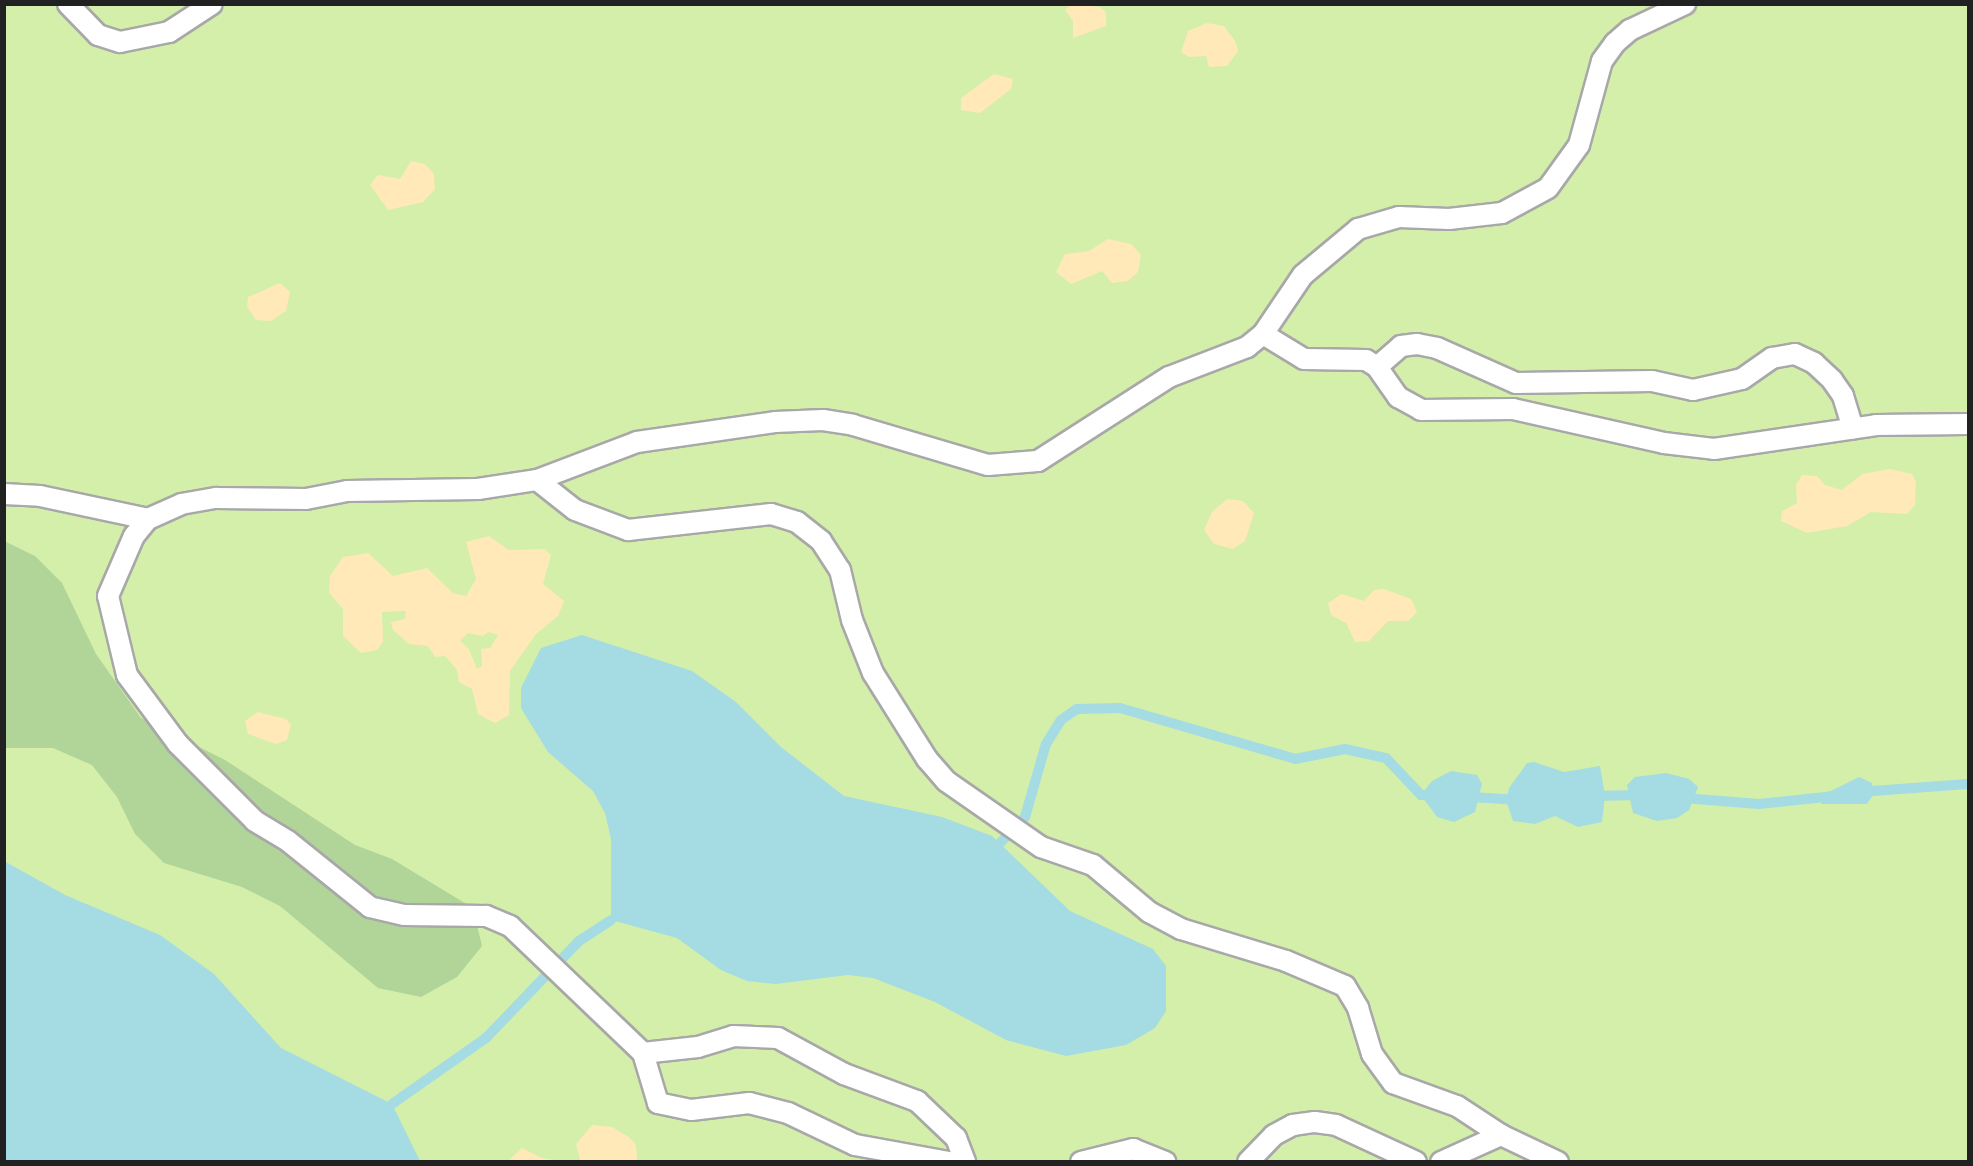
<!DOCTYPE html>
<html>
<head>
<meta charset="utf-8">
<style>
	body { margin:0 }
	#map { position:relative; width:1973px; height:1166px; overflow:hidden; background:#f2ede7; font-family:Overpass,sans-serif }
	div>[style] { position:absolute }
	.grass>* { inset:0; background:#d3efaa }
	.forest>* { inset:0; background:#b1d499 }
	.sand>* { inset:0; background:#ffe9b8 }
	.water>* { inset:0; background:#a5dbe2 }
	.stream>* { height:10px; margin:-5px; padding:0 5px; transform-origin:5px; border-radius:5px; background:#a5dbe2 }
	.roads { filter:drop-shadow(2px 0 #a8a8a8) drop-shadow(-2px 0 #a8a8a8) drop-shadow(0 2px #a8a8a8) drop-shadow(0 -2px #a8a8a8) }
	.lane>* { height:20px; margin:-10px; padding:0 10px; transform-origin:10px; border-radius:10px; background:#fff }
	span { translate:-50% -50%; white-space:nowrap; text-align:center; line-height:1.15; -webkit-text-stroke:4.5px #fff; paint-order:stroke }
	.frame { position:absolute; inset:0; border:6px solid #212121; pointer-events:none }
</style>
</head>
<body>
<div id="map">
	<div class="grass">
		<div style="clip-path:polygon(5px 5px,1968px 5px,1968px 1161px,5px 1161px)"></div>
	</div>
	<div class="forest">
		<div style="clip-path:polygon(4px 541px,35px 556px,62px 583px,96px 654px,141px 718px,225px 760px,355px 845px,392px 859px,473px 908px,482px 946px,457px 977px,421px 997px,378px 988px,280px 906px,242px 887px,164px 863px,135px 834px,117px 797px,92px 765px,53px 748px,5px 748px)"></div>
	</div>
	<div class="sand">
		<div style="clip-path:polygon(1072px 4px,1100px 7px,1106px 12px,1106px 26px,1073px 38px,1073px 21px,1065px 10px)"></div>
		<div style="clip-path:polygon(1207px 23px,1224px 26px,1235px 41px,1238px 51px,1227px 66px,1209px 67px,1206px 56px,1189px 57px,1181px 52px,1188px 31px)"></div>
		<div style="clip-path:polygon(994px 74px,1013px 79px,1011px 89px,980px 113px,961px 110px,961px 98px)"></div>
		<div style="clip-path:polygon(411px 161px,425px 164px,434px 174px,435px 189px,423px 202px,388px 210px,370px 185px,378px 175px,400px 179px)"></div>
		<div style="clip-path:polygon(1108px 239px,1131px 244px,1141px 255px,1138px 272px,1128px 281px,1112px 283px,1102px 271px,1071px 284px,1056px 272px,1065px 254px,1089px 251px)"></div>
		<div style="clip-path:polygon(280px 283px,290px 292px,286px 311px,271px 321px,256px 320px,247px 307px,248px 297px)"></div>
		<div style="clip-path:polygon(1890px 469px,1912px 474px,1916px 482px,1915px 505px,1907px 514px,1871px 512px,1847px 526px,1807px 533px,1781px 521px,1782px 511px,1797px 503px,1796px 485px,1802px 475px,1817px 476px,1825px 485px,1842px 490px,1862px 474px)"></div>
		<div style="clip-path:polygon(1227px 499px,1243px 501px,1254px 513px,1245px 541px,1233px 549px,1214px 544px,1204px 530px,1212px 512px)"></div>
		<div style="clip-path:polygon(evenodd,489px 536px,509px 550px,544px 549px,551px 555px,543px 584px,564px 601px,558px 616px,536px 634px,510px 671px,509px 715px,495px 723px,478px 714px,472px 689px,459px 682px,457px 670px,445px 656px,435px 657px,428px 646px,409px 644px,393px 630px,391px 622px,405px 619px,406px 611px,382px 612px,383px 642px,377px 650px,361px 653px,343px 636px,343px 609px,329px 593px,330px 576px,343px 557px,368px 553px,393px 576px,427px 568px,453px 593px,466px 596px,476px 579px,466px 542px,489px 536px,488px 632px,498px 635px,490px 648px,481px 649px,482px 666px,477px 669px,469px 649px,460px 641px,468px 633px,483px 636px,488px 632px)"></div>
		<div style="clip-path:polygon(1384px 589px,1411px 599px,1417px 612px,1408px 621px,1388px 621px,1369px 641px,1355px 642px,1346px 623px,1331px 615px,1328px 603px,1342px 594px,1364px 601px,1374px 590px)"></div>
		<div style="clip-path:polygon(258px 712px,286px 719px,291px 725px,287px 740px,276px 744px,248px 734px,245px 721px)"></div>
		<div style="clip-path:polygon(592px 1125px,612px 1127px,629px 1137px,636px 1145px,637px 1161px,580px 1160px,576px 1144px)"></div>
		<div style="clip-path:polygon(522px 1148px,542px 1158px,562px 1161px,508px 1161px)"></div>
	</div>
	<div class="water">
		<div style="clip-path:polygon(582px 635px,692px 671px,736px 702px,781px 747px,844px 796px,942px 817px,992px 836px,1070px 911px,1153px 949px,1166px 966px,1166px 1011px,1155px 1028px,1126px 1045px,1066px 1056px,1006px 1040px,935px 1002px,873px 978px,848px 975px,775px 984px,747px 981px,721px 970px,677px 938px,611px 920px,611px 839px,605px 813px,593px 791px,548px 752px,521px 708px,521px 688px,541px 648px)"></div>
		<div style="clip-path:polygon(1534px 762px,1564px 772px,1600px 766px,1605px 795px,1602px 822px,1578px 827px,1555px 816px,1535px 824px,1513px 821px,1506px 800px,1509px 788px,1527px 763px)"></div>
		<div style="clip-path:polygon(1451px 771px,1477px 775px,1482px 784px,1475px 812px,1454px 822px,1437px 817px,1421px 795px,1432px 781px)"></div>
		<div style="clip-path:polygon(1666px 773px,1689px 779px,1698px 787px,1689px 810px,1677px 818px,1657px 821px,1633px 813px,1627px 785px,1635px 777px)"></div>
		<div style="clip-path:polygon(1859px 777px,1872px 783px,1873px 795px,1867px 804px,1821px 804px,1825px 794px)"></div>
		<div style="clip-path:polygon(4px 861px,65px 895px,160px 935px,214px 974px,281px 1048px,392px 1104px,420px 1161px,5px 1161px)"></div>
	</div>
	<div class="stream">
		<div style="left:1859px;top:792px;width:109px;rotate:-4.2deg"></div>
		<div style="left:1593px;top:796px;width:47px;rotate:-1.2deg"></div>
		<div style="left:1470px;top:797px;width:50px;rotate:3.4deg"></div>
		<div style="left:1683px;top:798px;width:76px;rotate:4.5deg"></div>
		<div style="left:1759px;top:804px;width:76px;rotate:-6deg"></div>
		<div style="left:1001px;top:842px;width:35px;rotate:-46deg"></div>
		<div style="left:1025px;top:817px;width:76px;rotate:-74deg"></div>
		<div style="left:1046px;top:744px;width:28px;rotate:-58deg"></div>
		<div style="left:1061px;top:720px;width:19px;rotate:-35deg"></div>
		<div style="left:1077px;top:709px;width:43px;rotate:-1.3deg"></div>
		<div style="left:1120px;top:708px;width:182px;rotate:16.2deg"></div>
		<div style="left:1295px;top:759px;width:51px;rotate:-11.3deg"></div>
		<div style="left:1345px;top:749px;width:42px;rotate:12.4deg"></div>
		<div style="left:1386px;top:758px;width:51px;rotate:46.6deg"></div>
		<div style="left:1421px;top:795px;width:13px;rotate:4deg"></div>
		<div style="left:392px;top:1104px;width:115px;rotate:-35.1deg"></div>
		<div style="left:486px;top:1038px;width:134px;rotate:-46.2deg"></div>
		<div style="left:579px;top:941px;width:38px;rotate:-33deg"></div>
	</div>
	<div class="roads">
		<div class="lane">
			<div style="left:68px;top:4px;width:43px;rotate:45.9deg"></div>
			<div style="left:98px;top:35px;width:23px;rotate:18deg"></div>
			<div style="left:120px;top:42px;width:50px;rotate:-11.5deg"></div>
			<div style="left:169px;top:32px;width:51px;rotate:-33.1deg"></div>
			<div style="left:1263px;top:334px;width:48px;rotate:31.4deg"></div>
			<div style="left:1304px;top:359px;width:62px;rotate:0.9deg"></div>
			<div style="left:1366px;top:360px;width:13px;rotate:32deg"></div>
			<div style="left:1377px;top:367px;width:37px;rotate:55deg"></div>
			<div style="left:1398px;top:397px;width:26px;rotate:29deg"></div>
			<div style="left:1421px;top:410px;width:92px;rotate:-0.6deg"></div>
			<div style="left:1513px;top:409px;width:155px;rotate:12.7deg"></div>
			<div style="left:1664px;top:443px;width:50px;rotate:6.8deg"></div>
			<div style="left:1714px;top:449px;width:164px;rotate:-8.4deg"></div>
			<div style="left:1876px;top:425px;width:92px;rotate:-0.6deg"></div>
			<div style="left:1377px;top:367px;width:32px;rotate:-41deg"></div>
			<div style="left:1401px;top:346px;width:16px;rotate:-7deg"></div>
			<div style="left:1417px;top:344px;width:20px;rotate:11deg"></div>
			<div style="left:1437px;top:348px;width:86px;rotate:23.9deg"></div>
			<div style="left:1516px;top:383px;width:136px;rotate:-0.8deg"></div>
			<div style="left:1652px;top:381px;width:42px;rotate:12.4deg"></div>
			<div style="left:1693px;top:390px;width:50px;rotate:-12.7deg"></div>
			<div style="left:1742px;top:379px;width:37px;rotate:-35deg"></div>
			<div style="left:1772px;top:358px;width:23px;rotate:-10deg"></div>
			<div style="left:1795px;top:354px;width:21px;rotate:25deg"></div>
			<div style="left:1814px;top:363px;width:25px;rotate:43deg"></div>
			<div style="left:1832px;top:380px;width:19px;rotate:55deg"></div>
			<div style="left:1843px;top:396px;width:34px;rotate:73deg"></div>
			<div style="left:537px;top:480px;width:48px;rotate:38.3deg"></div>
			<div style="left:575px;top:510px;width:57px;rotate:20.7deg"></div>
			<div style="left:628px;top:530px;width:144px;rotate:-6.4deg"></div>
			<div style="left:771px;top:514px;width:27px;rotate:17deg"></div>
			<div style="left:797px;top:522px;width:31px;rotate:38deg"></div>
			<div style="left:821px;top:541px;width:35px;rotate:57deg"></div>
			<div style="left:840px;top:570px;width:51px;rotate:76.5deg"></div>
			<div style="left:852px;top:620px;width:57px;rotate:68.4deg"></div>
			<div style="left:873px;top:673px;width:102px;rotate:57.9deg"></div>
			<div style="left:927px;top:759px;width:29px;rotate:49deg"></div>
			<div style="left:946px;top:781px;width:116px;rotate:34.8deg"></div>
			<div style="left:1041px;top:847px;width:55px;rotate:19.1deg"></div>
			<div style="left:1093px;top:865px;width:73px;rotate:40deg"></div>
			<div style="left:1149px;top:912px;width:36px;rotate:28deg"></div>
			<div style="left:1181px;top:929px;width:110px;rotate:16.9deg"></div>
			<div style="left:1286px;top:961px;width:64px;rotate:23deg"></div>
			<div style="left:1345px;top:986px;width:26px;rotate:59deg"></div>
			<div style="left:1358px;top:1008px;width:48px;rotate:73.1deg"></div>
			<div style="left:1372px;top:1054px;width:36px;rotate:54deg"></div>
			<div style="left:1393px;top:1083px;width:68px;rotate:19.8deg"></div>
			<div style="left:1457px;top:1106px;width:53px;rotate:33.4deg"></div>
			<div style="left:1501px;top:1135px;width:63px;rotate:25.3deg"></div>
			<div style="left:4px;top:494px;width:36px;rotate:3deg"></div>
			<div style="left:40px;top:496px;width:110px;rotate:12deg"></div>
			<div style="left:643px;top:1053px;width:55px;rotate:-6.2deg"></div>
			<div style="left:698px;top:1047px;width:37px;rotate:-17deg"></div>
			<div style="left:733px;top:1036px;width:45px;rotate:2.5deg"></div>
			<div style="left:778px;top:1038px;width:75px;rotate:28.6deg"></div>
			<div style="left:844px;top:1074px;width:78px;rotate:20.3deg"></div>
			<div style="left:917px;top:1101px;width:54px;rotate:43.5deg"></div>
			<div style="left:956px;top:1138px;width:26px;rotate:69deg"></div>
			<div style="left:949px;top:1162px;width:96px;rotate:-169.7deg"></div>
			<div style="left:855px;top:1145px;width:74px;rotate:-154.5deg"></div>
			<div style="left:788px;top:1113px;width:40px;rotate:-165.6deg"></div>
			<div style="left:749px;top:1103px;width:58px;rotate:173.1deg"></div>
			<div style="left:691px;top:1110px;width:34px;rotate:-168deg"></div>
			<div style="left:658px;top:1103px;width:52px;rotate:-106.7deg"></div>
			<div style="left:643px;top:1053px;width:184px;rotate:-136.3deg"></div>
			<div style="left:510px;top:926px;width:26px;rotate:-157deg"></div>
			<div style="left:486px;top:916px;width:82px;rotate:-179.3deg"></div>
			<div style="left:404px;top:915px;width:35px;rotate:-167deg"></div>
			<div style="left:370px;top:907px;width:105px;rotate:-141.2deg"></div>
			<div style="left:288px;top:841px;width:39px;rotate:-149deg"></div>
			<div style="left:255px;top:821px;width:109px;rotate:-135deg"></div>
			<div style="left:178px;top:744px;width:86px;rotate:-126.5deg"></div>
			<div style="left:127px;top:675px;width:81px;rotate:-103.5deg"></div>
			<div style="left:108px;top:596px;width:65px;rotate:-66.6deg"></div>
			<div style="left:134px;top:536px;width:22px;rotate:-51deg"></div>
			<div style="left:148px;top:519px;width:36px;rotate:-24deg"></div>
			<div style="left:181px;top:504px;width:36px;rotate:-10deg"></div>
			<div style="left:216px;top:498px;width:90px;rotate:0.6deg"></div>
			<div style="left:306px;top:499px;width:42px;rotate:-11deg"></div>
			<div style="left:347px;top:491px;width:131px;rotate:-0.9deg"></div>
			<div style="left:478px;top:489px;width:60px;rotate:-8.7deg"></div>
			<div style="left:537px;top:480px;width:107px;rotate:-20.8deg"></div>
			<div style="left:637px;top:442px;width:139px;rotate:-8.2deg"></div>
			<div style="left:775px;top:422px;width:48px;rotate:-2.4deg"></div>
			<div style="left:823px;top:420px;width:30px;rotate:9deg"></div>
			<div style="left:853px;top:425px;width:141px;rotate:16.5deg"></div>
			<div style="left:988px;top:465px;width:50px;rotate:-4.6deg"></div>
			<div style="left:1038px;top:461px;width:156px;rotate:-32.7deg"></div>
			<div style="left:1169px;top:377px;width:84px;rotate:-21deg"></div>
			<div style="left:1247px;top:347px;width:21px;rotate:-39deg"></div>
			<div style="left:1263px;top:334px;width:71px;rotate:-55.9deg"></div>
			<div style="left:1303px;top:275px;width:72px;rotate:-39.9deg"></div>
			<div style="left:1358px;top:229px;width:43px;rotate:-16.3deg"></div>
			<div style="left:1399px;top:217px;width:50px;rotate:2.3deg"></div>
			<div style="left:1449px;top:219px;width:53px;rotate:-6.5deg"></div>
			<div style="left:1502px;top:213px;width:52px;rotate:-28.5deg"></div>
			<div style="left:1548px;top:188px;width:53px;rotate:-54.2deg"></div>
			<div style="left:1579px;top:145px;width:87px;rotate:-74.7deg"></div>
			<div style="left:1602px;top:61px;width:22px;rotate:-54deg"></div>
			<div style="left:1615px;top:43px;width:20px;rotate:-41deg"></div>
			<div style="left:1630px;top:30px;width:61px;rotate:-25.3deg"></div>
			<div style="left:1081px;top:1162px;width:54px;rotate:-14deg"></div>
			<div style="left:1133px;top:1149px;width:35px;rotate:22deg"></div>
			<div style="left:1248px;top:1162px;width:37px;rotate:-46deg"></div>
			<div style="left:1274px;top:1135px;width:21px;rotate:-28deg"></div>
			<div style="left:1293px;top:1125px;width:22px;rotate:-8deg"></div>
			<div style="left:1315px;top:1122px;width:21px;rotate:8deg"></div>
			<div style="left:1336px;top:1125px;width:88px;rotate:24.8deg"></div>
			<div style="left:1441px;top:1162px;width:66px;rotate:-24.2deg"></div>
		</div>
	</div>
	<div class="frame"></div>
</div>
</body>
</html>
